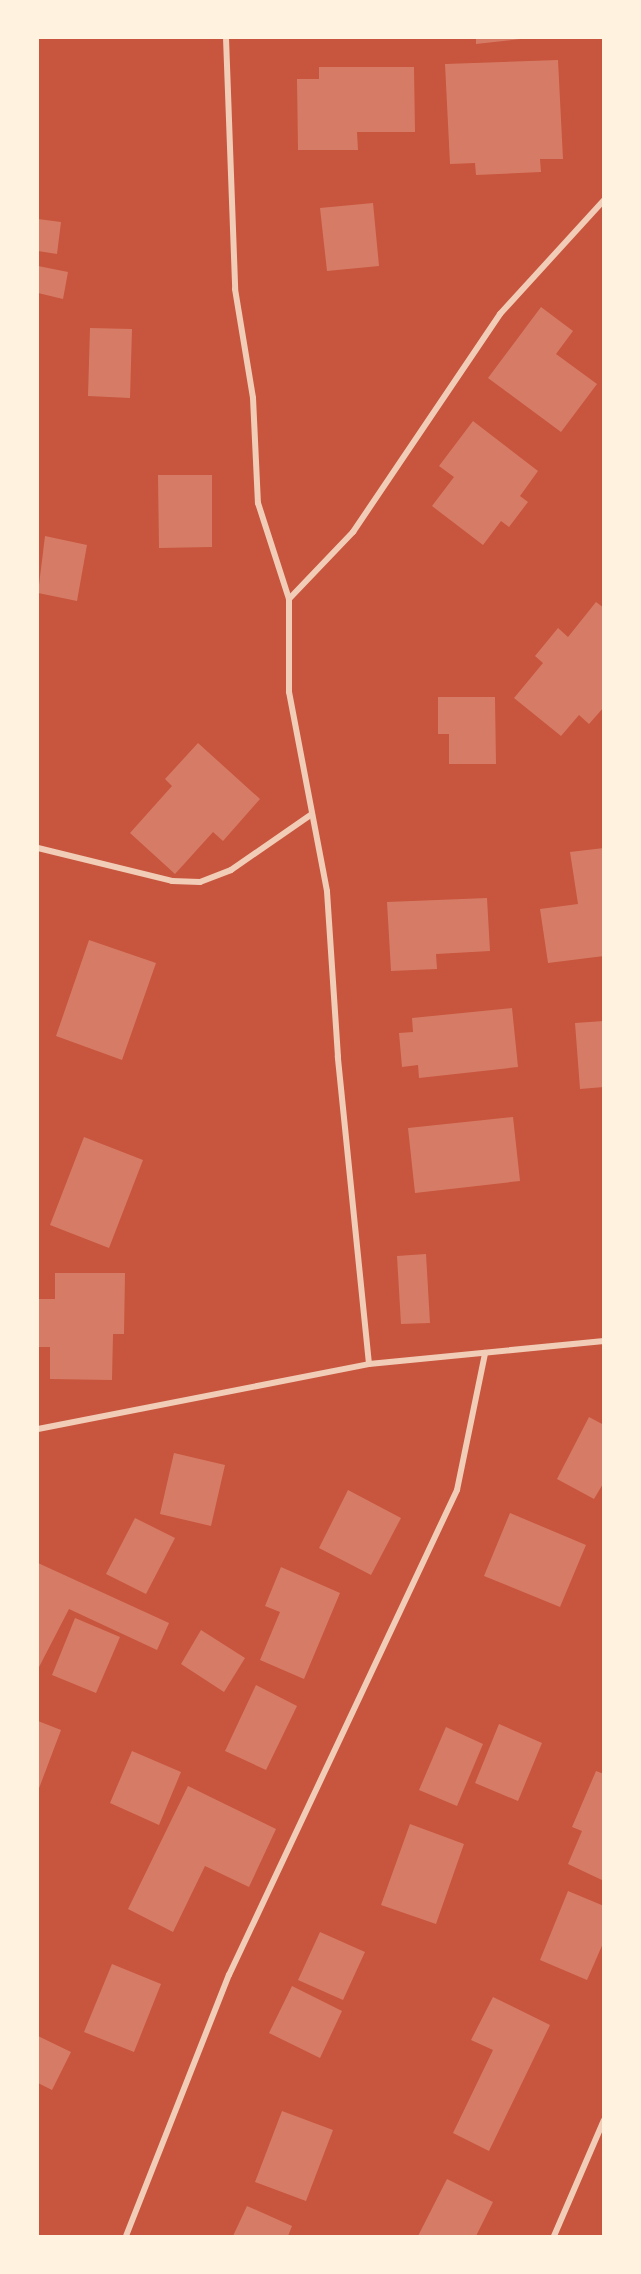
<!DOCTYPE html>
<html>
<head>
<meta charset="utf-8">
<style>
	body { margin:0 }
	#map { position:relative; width:641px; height:2274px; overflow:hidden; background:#c8553d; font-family:"IBM Plex Sans",sans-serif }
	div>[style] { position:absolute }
	.building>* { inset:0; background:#d67c66 }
	.minor>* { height:6px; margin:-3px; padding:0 3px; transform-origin:3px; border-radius:3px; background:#f1ccb7 }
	span { translate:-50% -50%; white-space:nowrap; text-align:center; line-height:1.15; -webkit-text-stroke:5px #fff3e0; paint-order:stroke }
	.frame { position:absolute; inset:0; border:39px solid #fff3e0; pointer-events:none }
</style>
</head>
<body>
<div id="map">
	<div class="building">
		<div style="clip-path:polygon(476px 38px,521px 38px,521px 39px,476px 44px)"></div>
		<div style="clip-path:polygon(558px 60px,563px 159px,540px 159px,541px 172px,476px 175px,475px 163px,450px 164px,445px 64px)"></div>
		<div style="clip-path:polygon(319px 67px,414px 67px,415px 132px,357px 132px,358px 150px,298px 150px,297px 79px,319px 79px)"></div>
		<div style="clip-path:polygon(373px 203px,379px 266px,327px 271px,320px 208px)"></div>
		<div style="clip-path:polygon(38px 219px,61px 222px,57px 254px,38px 251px)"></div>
		<div style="clip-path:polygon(38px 266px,68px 272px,63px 299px,38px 293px)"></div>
		<div style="clip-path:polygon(541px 307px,573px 331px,556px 354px,597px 384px,561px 432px,488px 378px)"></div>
		<div style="clip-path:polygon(90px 328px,132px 329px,130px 398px,88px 396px)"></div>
		<div style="clip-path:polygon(473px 421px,538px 471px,520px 496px,528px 502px,509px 527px,501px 521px,483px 545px,432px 506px,454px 477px,439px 466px)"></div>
		<div style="clip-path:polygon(158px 475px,212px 475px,212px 547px,159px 548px)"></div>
		<div style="clip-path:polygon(45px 536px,87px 545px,77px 601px,38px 593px)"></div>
		<div style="clip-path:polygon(596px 602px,604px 608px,604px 707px,589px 724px,579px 715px,561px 736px,514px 698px,543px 663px,535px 656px,558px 628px,568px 637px)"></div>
		<div style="clip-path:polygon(438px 697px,495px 697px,496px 764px,449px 764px,449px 734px,438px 734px)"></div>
		<div style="clip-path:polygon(198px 743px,260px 799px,223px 841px,213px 832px,175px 874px,130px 833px,172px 786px,165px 779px)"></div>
		<div style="clip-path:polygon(604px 848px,604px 956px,548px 963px,540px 909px,578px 904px,570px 852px)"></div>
		<div style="clip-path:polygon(487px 898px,490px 951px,436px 954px,437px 969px,391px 971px,387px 902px)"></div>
		<div style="clip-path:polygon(89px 940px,156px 963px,122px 1060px,56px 1036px)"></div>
		<div style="clip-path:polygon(512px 1008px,518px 1067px,419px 1078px,418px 1065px,402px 1067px,399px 1033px,413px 1032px,412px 1018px)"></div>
		<div style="clip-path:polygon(604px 1021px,604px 1087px,580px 1089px,575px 1023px)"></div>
		<div style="clip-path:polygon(513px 1117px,520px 1181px,415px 1193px,408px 1128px)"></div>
		<div style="clip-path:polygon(84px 1137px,143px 1160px,109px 1248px,50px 1225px)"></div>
		<div style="clip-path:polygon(426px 1254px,430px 1323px,401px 1324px,397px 1256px)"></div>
		<div style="clip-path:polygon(55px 1273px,125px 1273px,124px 1334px,113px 1334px,112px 1380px,50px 1379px,50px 1347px,38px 1347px,38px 1299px,55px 1299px)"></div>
		<div style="clip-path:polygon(589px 1417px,604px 1425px,604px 1482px,594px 1499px,557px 1479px)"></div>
		<div style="clip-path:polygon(174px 1453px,225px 1465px,211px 1526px,160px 1514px)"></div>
		<div style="clip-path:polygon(348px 1490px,401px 1518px,371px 1575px,319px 1548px)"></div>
		<div style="clip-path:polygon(510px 1513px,586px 1545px,560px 1607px,484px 1576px)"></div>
		<div style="clip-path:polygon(135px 1518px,175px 1538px,146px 1594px,106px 1574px)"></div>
		<div style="clip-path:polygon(38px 1563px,169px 1623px,157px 1650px,69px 1609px,38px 1669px)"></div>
		<div style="clip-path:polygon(281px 1567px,340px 1593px,304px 1679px,260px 1660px,280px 1612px,265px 1606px)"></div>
		<div style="clip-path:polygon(75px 1618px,120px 1637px,96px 1693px,52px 1675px)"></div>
		<div style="clip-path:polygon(201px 1630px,245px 1658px,224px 1692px,181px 1664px)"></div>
		<div style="clip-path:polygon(256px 1685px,297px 1706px,266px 1770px,225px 1751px)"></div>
		<div style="clip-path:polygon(38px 1721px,61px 1730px,38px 1791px)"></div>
		<div style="clip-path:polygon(499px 1724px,542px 1743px,518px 1801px,475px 1783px)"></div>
		<div style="clip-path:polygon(446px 1727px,483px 1744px,457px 1806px,419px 1790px)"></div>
		<div style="clip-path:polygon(132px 1751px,181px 1772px,159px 1825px,110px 1803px)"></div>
		<div style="clip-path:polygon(596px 1771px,604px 1774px,604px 1881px,568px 1864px,582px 1831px,572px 1827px)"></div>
		<div style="clip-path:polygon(188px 1786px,276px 1829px,249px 1887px,205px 1866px,173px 1932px,128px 1909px)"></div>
		<div style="clip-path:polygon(410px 1824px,464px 1844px,436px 1924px,381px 1905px)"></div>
		<div style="clip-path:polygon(568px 1891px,604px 1906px,604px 1941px,587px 1980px,540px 1960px)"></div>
		<div style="clip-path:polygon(320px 1932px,365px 1952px,343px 2000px,298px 1980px)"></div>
		<div style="clip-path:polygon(112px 1964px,161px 1984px,134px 2052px,84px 2032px)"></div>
		<div style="clip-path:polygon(292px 1986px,342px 2011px,320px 2058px,269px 2033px)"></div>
		<div style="clip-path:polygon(493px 1997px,550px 2025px,489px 2151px,453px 2133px,493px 2050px,471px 2040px)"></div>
		<div style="clip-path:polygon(38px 2036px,71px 2052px,52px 2090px,38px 2083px)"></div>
		<div style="clip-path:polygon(282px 2111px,333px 2130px,306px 2201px,255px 2182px)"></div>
		<div style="clip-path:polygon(447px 2179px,493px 2202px,476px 2236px,418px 2236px)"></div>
		<div style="clip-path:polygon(247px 2206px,292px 2226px,288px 2236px,233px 2236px)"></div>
	</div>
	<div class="minor">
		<div style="left:226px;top:38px;width:251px;rotate:87.9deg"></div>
		<div style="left:235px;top:289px;width:110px;rotate:80.6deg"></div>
		<div style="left:253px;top:398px;width:105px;rotate:87.3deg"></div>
		<div style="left:258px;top:503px;width:101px;rotate:72.1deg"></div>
		<div style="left:38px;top:848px;width:138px;rotate:13.8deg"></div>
		<div style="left:172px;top:881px;width:28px;rotate:2deg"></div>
		<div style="left:200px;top:882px;width:33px;rotate:-21deg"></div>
		<div style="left:231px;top:870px;width:98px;rotate:-34.7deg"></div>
		<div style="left:369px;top:1364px;width:309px;rotate:-95.8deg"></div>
		<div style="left:338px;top:1057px;width:166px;rotate:-93.8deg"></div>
		<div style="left:327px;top:891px;width:203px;rotate:-100.8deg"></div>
		<div style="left:289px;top:692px;width:93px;rotate:-90deg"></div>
		<div style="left:289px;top:599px;width:93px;rotate:-46.3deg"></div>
		<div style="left:353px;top:532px;width:263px;rotate:-56deg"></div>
		<div style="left:500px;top:314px;width:154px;rotate:-47.6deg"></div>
		<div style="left:38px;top:1429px;width:337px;rotate:-11.1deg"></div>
		<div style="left:369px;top:1364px;width:236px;rotate:-5.6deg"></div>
		<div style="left:126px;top:2236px;width:281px;rotate:-68.5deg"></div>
		<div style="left:229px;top:1975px;width:536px;rotate:-64.82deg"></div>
		<div style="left:457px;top:1490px;width:140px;rotate:-78.4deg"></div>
		<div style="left:554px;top:2236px;width:126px;rotate:-66.7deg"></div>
	</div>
	<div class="frame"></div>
</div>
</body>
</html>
